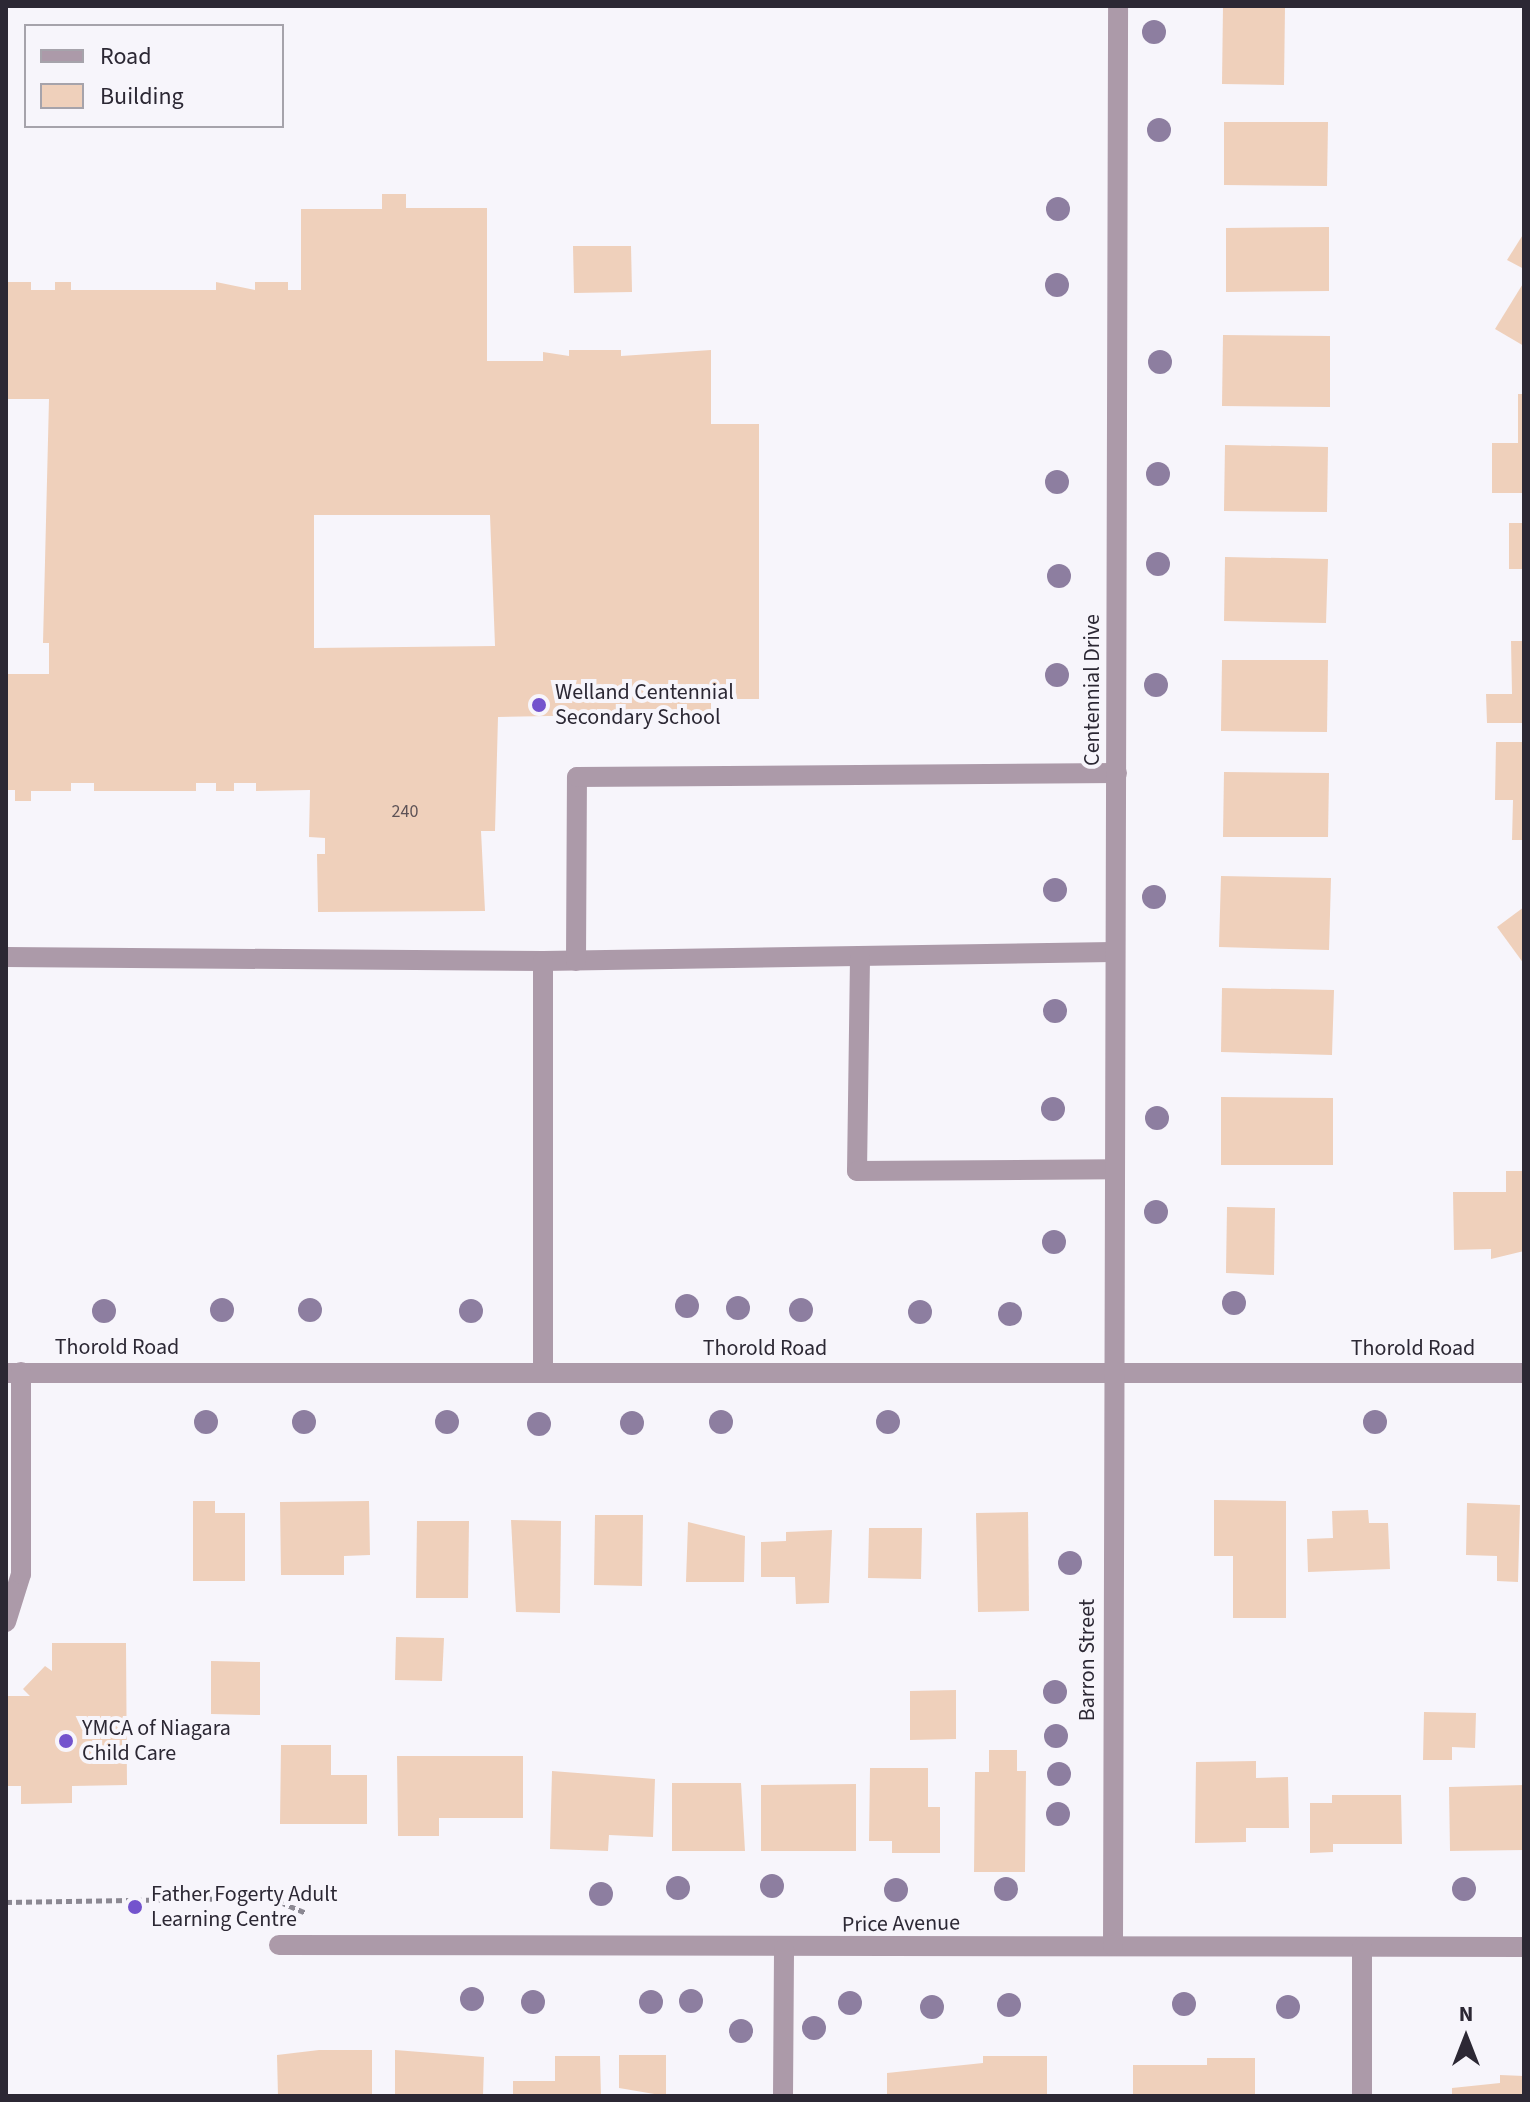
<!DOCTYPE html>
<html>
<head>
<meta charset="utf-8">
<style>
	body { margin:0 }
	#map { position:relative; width:1530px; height:2102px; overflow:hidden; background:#f7f5fb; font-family:"Source Sans 3",sans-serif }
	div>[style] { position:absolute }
	.building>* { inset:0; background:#efd0bb }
	.path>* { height:5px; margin-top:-2.5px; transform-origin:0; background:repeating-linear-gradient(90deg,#8b8892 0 6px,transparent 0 10px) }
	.minor>* { height:20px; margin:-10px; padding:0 10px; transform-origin:10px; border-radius:10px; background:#ac9aa9 }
	.trees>* { width:24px; height:24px; margin:-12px; border-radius:50%; background:#8d7ea0 }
	.dots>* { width:22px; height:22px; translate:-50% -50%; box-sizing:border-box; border:4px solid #f7f5fb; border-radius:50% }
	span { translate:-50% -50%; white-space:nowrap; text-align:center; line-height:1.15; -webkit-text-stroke:8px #f7f5fb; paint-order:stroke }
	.number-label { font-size:18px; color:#5d5256 }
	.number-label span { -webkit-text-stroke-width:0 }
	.street-label { font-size:22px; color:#2c2834 }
	.poi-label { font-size:22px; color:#2c2834 }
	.left { translate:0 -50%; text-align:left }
	.frame { position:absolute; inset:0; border:8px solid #2c2834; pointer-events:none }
	.legend { position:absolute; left:24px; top:24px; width:260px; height:104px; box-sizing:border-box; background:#f7f5fb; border:2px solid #a6a3ab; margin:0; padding:10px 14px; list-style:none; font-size:24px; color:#2c2834 }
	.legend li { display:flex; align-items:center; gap:16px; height:40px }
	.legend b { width:40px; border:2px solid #a6a3ab }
	.north { position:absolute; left:1426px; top:1998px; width:80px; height:80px; -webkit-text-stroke:6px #f7f5fb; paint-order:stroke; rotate:0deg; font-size:22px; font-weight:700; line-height:32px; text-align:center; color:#2c2834 }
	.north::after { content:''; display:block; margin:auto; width:28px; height:36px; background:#2c2834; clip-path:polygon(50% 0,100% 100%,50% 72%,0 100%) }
</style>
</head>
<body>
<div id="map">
	<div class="building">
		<div style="clip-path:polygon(1223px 6px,1285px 7px,1284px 85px,1222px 84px)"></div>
		<div style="clip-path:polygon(1224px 122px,1328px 122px,1327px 186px,1224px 185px)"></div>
		<div style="clip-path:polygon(evenodd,382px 194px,406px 194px,406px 208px,487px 208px,487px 361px,543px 361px,543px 352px,569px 356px,569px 350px,621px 350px,621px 356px,711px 350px,711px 424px,759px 424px,759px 699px,728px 699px,728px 686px,711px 686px,711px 713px,498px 717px,495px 831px,481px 831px,485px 911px,318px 912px,317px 854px,325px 854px,325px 838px,309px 837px,310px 790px,256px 791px,256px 783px,234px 783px,234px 791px,216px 791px,216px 783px,196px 783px,196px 791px,94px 791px,94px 783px,71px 783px,71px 791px,31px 791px,31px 801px,15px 801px,15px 790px,6px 790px,6px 674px,49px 674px,49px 643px,43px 643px,49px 399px,6px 399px,6px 282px,31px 282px,31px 290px,55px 290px,55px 282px,71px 282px,71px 290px,216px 290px,216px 282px,255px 290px,255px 282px,288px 282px,288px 290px,301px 290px,301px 209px,382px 209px,382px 194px,314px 515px,490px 515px,495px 646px,314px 648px,314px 515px)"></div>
		<div style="clip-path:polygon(1329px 227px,1329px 291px,1226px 292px,1226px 228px)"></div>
		<div style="clip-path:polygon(1524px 233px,1524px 269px,1507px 260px)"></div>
		<div style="clip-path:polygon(573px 246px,631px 246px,632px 292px,574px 293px)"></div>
		<div style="clip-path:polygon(1524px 282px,1524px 346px,1495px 329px)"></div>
		<div style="clip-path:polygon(1223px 335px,1330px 336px,1330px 407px,1222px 406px)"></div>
		<div style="clip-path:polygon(1518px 394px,1524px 394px,1524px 493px,1492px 493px,1492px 443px,1518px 443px)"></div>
		<div style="clip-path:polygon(1225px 445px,1328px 447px,1327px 512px,1224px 511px)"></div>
		<div style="clip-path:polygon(1509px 523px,1524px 523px,1524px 569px,1509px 569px)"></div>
		<div style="clip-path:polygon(1225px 557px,1328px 559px,1326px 623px,1224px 621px)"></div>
		<div style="clip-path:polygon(1511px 641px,1524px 641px,1524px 723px,1487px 723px,1486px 694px,1512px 694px)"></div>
		<div style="clip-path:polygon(1222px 660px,1328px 660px,1327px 732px,1221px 731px)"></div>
		<div style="clip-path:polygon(1496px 742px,1524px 742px,1524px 840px,1512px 840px,1513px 800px,1495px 800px)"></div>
		<div style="clip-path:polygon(1224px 772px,1329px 773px,1328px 837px,1223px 837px)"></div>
		<div style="clip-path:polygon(1221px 876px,1331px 878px,1329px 950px,1219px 947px)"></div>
		<div style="clip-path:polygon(1524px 907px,1524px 964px,1497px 927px)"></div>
		<div style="clip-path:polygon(1222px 988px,1334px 990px,1332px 1055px,1221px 1052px)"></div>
		<div style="clip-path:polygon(1221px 1097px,1333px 1098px,1333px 1165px,1221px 1165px)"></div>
		<div style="clip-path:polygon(1506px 1171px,1524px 1171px,1524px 1251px,1491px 1259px,1491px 1249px,1454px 1250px,1453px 1192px,1506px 1192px)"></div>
		<div style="clip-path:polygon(1227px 1207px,1275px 1208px,1274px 1275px,1226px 1273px)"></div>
		<div style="clip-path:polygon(1214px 1500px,1286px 1501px,1286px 1618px,1233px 1618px,1233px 1556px,1214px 1556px)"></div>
		<div style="clip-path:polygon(193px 1501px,215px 1501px,215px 1513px,245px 1513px,245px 1581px,193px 1581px)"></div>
		<div style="clip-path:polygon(369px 1501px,370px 1555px,344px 1556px,344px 1575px,281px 1575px,280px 1502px)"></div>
		<div style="clip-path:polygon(1467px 1503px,1520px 1505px,1518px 1582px,1497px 1581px,1497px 1556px,1466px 1555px)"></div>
		<div style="clip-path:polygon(1368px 1510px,1369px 1523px,1388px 1523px,1390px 1569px,1308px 1572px,1307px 1539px,1333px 1538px,1332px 1511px)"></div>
		<div style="clip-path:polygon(1028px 1512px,1029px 1611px,978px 1612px,976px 1513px)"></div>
		<div style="clip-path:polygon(595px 1515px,643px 1515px,642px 1586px,594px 1585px)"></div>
		<div style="clip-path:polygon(511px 1520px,561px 1521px,560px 1613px,516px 1612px)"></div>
		<div style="clip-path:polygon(417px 1521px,469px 1521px,468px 1598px,416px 1598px)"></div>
		<div style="clip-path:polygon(688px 1522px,745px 1536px,744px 1582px,686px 1582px)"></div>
		<div style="clip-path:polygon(869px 1528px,922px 1528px,921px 1579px,868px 1578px)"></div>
		<div style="clip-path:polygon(832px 1530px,829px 1603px,796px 1604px,795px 1577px,761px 1577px,761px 1542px,786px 1541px,786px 1532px)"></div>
		<div style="clip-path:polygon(396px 1637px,444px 1638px,442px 1681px,395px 1680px)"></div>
		<div style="clip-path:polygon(52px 1643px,126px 1643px,127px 1785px,72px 1786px,72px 1803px,21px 1804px,21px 1786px,6px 1786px,6px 1696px,30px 1696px,23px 1689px,45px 1666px,52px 1671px)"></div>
		<div style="clip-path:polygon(211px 1661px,260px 1662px,260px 1715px,211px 1714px)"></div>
		<div style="clip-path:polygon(956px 1690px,956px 1739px,910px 1740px,910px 1691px)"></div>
		<div style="clip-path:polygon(1424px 1712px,1476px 1713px,1475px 1748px,1452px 1747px,1452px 1760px,1423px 1760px)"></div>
		<div style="clip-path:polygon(281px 1745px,331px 1745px,331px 1775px,367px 1775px,367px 1824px,280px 1824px)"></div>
		<div style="clip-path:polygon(989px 1750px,1017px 1750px,1017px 1771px,1026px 1771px,1025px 1872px,974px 1872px,975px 1772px,989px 1772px)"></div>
		<div style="clip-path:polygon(397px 1756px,523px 1756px,523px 1818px,439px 1818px,439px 1836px,398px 1836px)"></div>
		<div style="clip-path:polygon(1256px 1761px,1256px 1778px,1288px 1777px,1289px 1828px,1246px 1828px,1246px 1842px,1195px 1843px,1196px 1762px)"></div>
		<div style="clip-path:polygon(870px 1768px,928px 1768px,928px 1807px,940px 1807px,940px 1853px,892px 1853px,892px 1841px,869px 1841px)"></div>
		<div style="clip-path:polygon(552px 1771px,655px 1779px,653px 1837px,609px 1835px,608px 1851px,550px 1849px)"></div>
		<div style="clip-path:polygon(672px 1783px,741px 1783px,745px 1851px,672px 1851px)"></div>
		<div style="clip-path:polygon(856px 1784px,856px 1851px,761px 1851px,761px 1785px)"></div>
		<div style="clip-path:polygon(1524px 1785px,1524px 1850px,1450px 1851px,1449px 1787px)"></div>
		<div style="clip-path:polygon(1332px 1795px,1401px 1795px,1402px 1844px,1333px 1844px,1333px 1852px,1310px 1853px,1310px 1803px,1332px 1803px)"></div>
		<div style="clip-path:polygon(319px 2050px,372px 2050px,372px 2096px,278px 2096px,277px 2055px)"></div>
		<div style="clip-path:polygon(395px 2050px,484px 2057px,483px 2096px,395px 2096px)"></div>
		<div style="clip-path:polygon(619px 2055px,666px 2055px,666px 2096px,619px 2088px)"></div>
		<div style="clip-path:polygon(555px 2056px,600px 2056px,601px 2096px,513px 2096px,513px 2081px,555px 2081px)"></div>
		<div style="clip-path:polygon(983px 2056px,1047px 2056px,1047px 2096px,887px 2096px,887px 2073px,983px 2063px)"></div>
		<div style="clip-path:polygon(1207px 2058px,1255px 2058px,1255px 2096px,1133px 2096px,1133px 2065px,1207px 2065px)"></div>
		<div style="clip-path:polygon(1500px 2075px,1524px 2076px,1524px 2096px,1452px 2096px,1452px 2088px,1500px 2083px)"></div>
	</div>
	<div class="path">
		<div style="left:6px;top:1902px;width:265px;rotate:-0.9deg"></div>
		<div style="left:271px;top:1898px;width:38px;rotate:23deg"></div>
	</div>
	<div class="minor">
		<div style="left:6px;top:957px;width:537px;rotate:0.43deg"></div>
		<div style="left:543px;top:961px;width:570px;rotate:-0.9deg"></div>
		<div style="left:860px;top:958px;width:213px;rotate:90.8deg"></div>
		<div style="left:857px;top:1171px;width:258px;rotate:-0.4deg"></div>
		<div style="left:543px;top:961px;width:411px;rotate:90deg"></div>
		<div style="left:576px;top:961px;width:184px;rotate:-89.7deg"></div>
		<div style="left:577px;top:777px;width:540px;rotate:-0.42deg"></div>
		<div style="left:6px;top:1373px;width:1518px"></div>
		<div style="left:6px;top:1622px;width:50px;rotate:-72.6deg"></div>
		<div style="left:21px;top:1574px;width:202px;rotate:-90deg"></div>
		<div style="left:279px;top:1945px;width:1245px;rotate:0.09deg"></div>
		<div style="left:1113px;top:1946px;width:1940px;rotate:-89.85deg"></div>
		<div style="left:1362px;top:1947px;width:149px;rotate:90deg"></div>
		<div style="left:783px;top:2096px;width:147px;rotate:-89.6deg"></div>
	</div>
	<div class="trees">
		<div style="left:1154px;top:32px"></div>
		<div style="left:1159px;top:130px"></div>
		<div style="left:1058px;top:209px"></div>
		<div style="left:1057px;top:285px"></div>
		<div style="left:1160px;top:362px"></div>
		<div style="left:1158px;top:474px"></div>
		<div style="left:1057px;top:482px"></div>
		<div style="left:1158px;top:564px"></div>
		<div style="left:1059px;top:576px"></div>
		<div style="left:1057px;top:675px"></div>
		<div style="left:1156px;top:685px"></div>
		<div style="left:1055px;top:890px"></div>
		<div style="left:1154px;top:897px"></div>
		<div style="left:1055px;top:1011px"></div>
		<div style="left:1053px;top:1109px"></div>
		<div style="left:1157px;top:1118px"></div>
		<div style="left:1156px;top:1212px"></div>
		<div style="left:1054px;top:1242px"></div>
		<div style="left:1234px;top:1303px"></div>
		<div style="left:687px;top:1306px"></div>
		<div style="left:738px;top:1308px"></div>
		<div style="left:222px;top:1310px"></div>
		<div style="left:310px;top:1310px"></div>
		<div style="left:801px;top:1310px"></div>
		<div style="left:104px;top:1311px"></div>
		<div style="left:471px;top:1311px"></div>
		<div style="left:920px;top:1312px"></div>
		<div style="left:1010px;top:1314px"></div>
		<div style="left:206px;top:1422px"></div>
		<div style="left:304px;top:1422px"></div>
		<div style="left:447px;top:1422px"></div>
		<div style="left:721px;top:1422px"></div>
		<div style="left:888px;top:1422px"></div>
		<div style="left:1375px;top:1422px"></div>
		<div style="left:632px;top:1423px"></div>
		<div style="left:539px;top:1424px"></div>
		<div style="left:1070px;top:1563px"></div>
		<div style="left:1055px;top:1692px"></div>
		<div style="left:1056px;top:1736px"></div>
		<div style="left:1059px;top:1774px"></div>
		<div style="left:1058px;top:1814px"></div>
		<div style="left:772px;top:1886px"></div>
		<div style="left:678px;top:1888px"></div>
		<div style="left:1006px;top:1889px"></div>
		<div style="left:1464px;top:1889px"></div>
		<div style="left:896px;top:1890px"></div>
		<div style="left:601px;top:1894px"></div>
		<div style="left:472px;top:1999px"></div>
		<div style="left:691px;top:2001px"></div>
		<div style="left:533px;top:2002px"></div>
		<div style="left:651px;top:2002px"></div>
		<div style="left:850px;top:2003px"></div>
		<div style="left:1184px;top:2004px"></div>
		<div style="left:1009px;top:2005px"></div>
		<div style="left:932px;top:2007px"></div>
		<div style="left:1288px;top:2007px"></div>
		<div style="left:814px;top:2028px"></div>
		<div style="left:741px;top:2031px"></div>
	</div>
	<div class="dots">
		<div style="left:539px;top:705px;background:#7353cd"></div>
		<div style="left:66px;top:1741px;background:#7353cd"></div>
		<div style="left:135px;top:1907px;background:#7353cd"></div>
	</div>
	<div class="number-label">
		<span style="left:405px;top:812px">240</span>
	</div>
	<div class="street-label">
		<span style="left:1093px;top:690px;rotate:-90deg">Centennial Drive</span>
		<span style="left:117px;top:1348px">Thorold Road</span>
		<span style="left:765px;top:1349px">Thorold Road</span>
		<span style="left:1413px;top:1349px">Thorold Road</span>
		<span style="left:1088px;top:1660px;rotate:-90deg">Barron Street</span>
		<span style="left:901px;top:1924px;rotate:-1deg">Price Avenue</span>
	</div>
	<div class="poi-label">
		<span class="left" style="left:555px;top:705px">Welland Centennial<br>Secondary School</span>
		<span class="left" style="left:82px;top:1741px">YMCA of Niagara<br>Child Care</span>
		<span class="left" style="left:151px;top:1907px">Father Fogerty Adult<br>Learning Centre</span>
	</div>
	<div class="frame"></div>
	<ul class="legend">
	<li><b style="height:10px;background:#ac9aa9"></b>Road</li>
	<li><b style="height:22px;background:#efd0bb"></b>Building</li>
	</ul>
	<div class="north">N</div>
</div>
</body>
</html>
